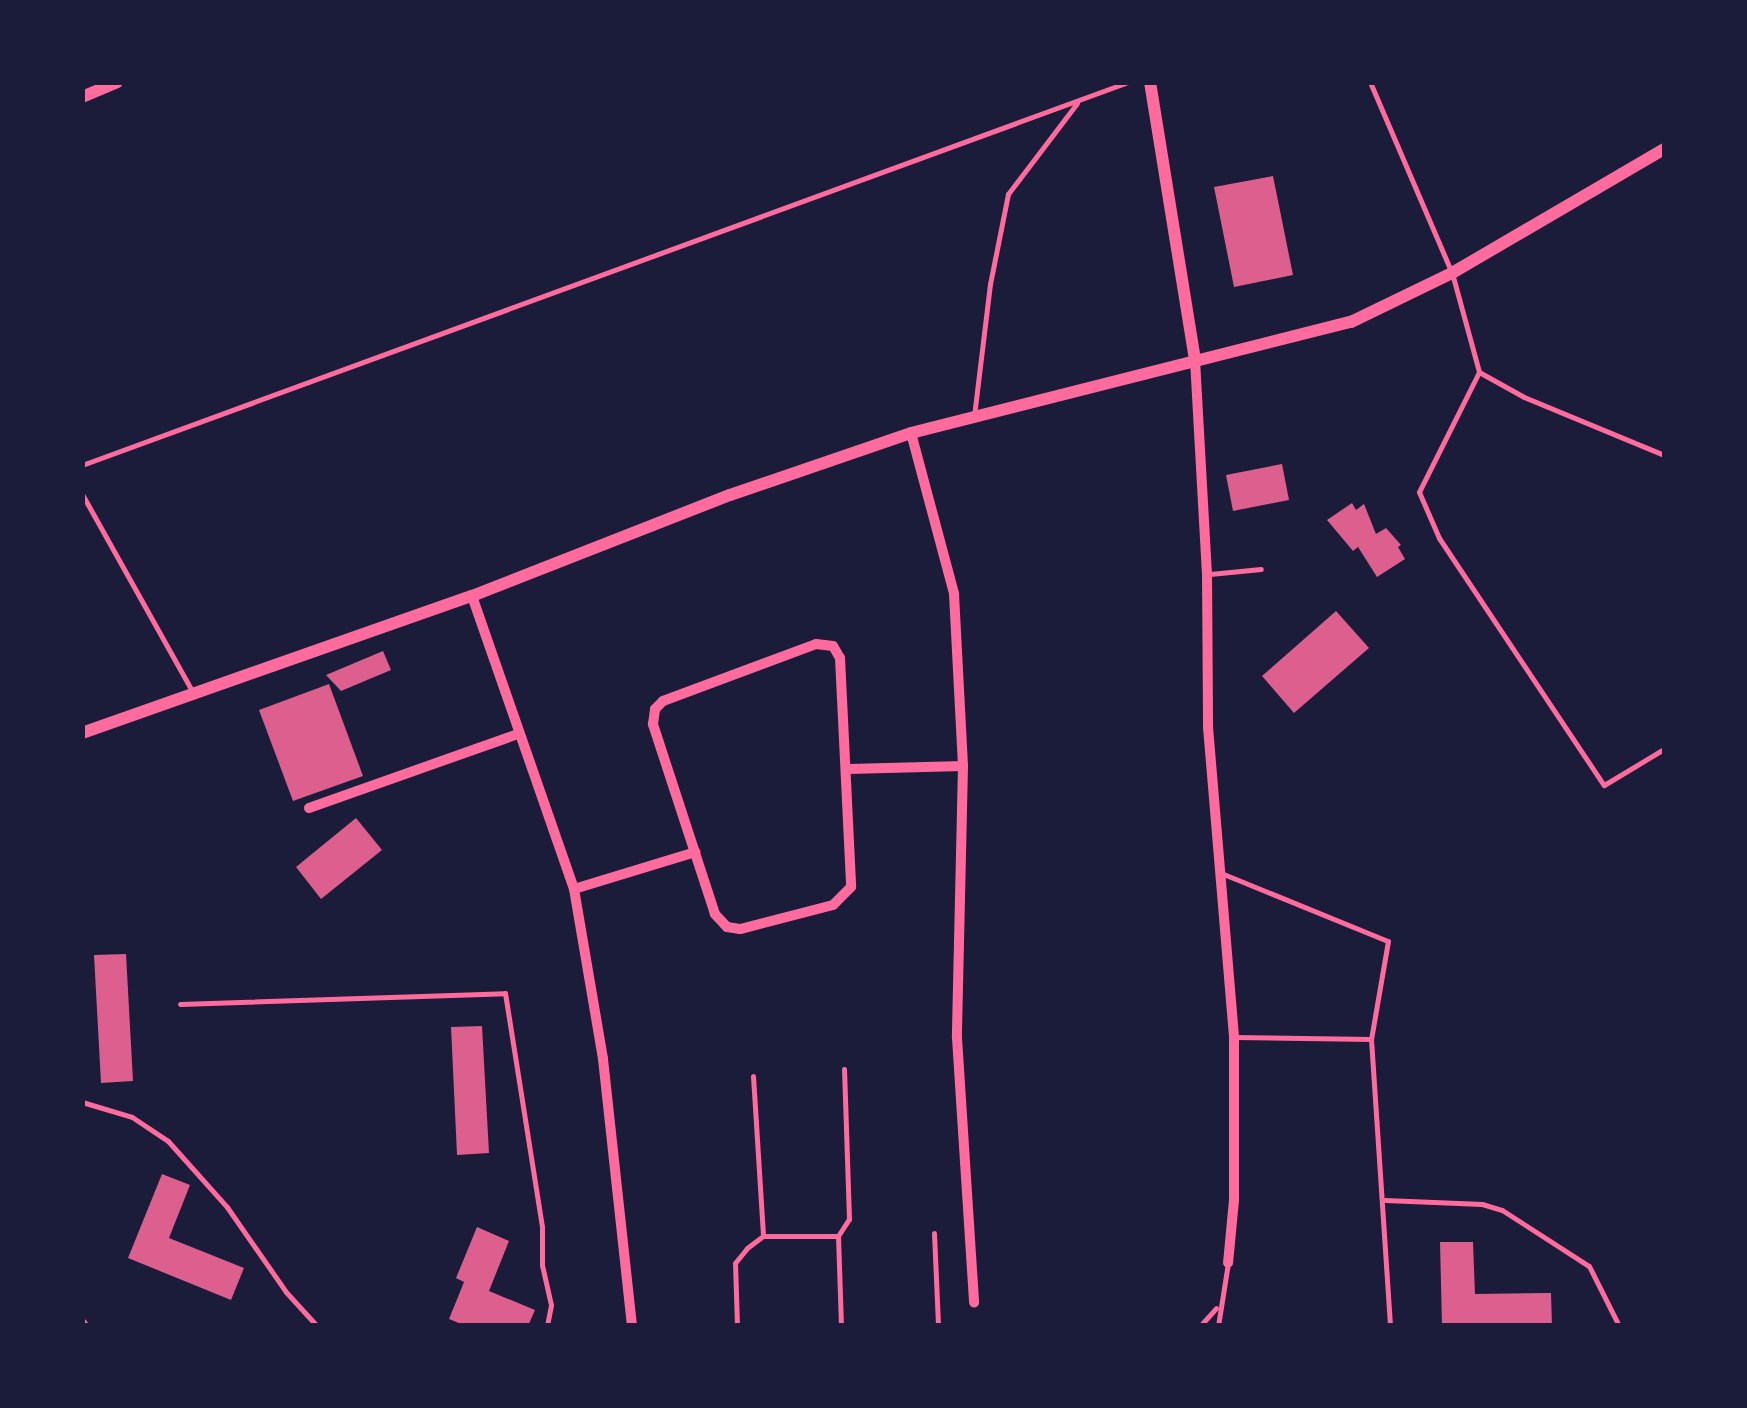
<!DOCTYPE html>
<html>
<head>
<meta charset="utf-8">
<style>
	body { margin:0 }
	#map { position:relative; width:1747px; height:1408px; overflow:hidden; background:#1b1b3a; font-family:"Exo 2",sans-serif }
	div>[style] { position:absolute }
	.building>* { inset:0; background:#dd5f8e }
	.service>* { height:5px; margin:-2.5px; padding:0 2.5px; transform-origin:2.5px; border-radius:2.5px; background:#ff6b9d }
	.minor>* { height:10px; margin:-5px; padding:0 5px; transform-origin:5px; border-radius:5px; background:#ff6b9d }
	.tertiary>* { height:12px; margin:-6px; padding:0 6px; transform-origin:6px; border-radius:6px; background:#ff6b9d }
	span { translate:-50% -50%; white-space:nowrap; text-align:center; line-height:1.15; -webkit-text-stroke:9px #1b1b3a; paint-order:stroke }
	.frame { position:absolute; inset:0; border:85px solid #1b1b3a; pointer-events:none }
</style>
</head>
<body>
<div id="map">
	<div class="building">
		<div style="clip-path:polygon(1273px 176px,1293px 275px,1234px 287px,1214px 187px)"></div>
		<div style="clip-path:polygon(1282px 464px,1289px 500px,1233px 511px,1226px 475px)"></div>
		<div style="clip-path:polygon(1352px 503px,1356px 510px,1364px 504px,1376px 534px,1386px 528px,1401px 545px,1398px 547px,1405px 559px,1377px 577px,1358px 547px,1353px 551px,1327px 520px)"></div>
		<div style="clip-path:polygon(1336px 611px,1369px 648px,1294px 713px,1262px 676px)"></div>
		<div style="clip-path:polygon(383px 651px,391px 670px,341px 691px,326px 675px)"></div>
		<div style="clip-path:polygon(329px 684px,363px 776px,293px 801px,259px 710px)"></div>
		<div style="clip-path:polygon(356px 818px,382px 850px,321px 899px,296px 867px)"></div>
		<div style="clip-path:polygon(126px 954px,133px 1081px,101px 1083px,94px 955px)"></div>
		<div style="clip-path:polygon(482px 1026px,489px 1153px,457px 1155px,451px 1027px)"></div>
		<div style="clip-path:polygon(162px 1174px,190px 1185px,169px 1238px,244px 1268px,231px 1300px,128px 1258px)"></div>
		<div style="clip-path:polygon(477px 1227px,509px 1241px,489px 1291px,535px 1310px,528px 1326px,466px 1326px,449px 1319px,464px 1282px,456px 1278px)"></div>
		<div style="clip-path:polygon(1440px 1242px,1473px 1242px,1475px 1294px,1551px 1293px,1552px 1326px,1442px 1326px)"></div>
	</div>
	<div class="service">
		<div style="left:1370px;top:82px;width:208px;rotate:66.8deg"></div>
		<div style="left:1452px;top:273px;width:103px;rotate:74.7deg"></div>
		<div style="left:1479px;top:372px;width:51px;rotate:29.1deg"></div>
		<div style="left:1524px;top:397px;width:152px;rotate:22.5deg"></div>
		<div style="left:1479px;top:372px;width:134px;rotate:116.6deg"></div>
		<div style="left:1419px;top:492px;width:50px;rotate:66.5deg"></div>
		<div style="left:1439px;top:538px;width:297px;rotate:56.3deg"></div>
		<div style="left:1604px;top:785px;width:70px;rotate:-31deg"></div>
		<div style="left:974px;top:416px;width:133px;rotate:-83.1deg"></div>
		<div style="left:990px;top:284px;width:92px;rotate:-78.7deg"></div>
		<div style="left:1008px;top:194px;width:114px;rotate:-52.8deg"></div>
		<div style="left:82px;top:465px;width:1114px;rotate:-20.11deg"></div>
		<div style="left:82px;top:494px;width:228px;rotate:60.8deg"></div>
		<div style="left:1210px;top:574px;width:51px;rotate:-5.6deg"></div>
		<div style="left:1221px;top:873px;width:180px;rotate:22.2deg"></div>
		<div style="left:1388px;top:941px;width:99px;rotate:99.8deg"></div>
		<div style="left:180px;top:1004px;width:325px;rotate:-1.9deg"></div>
		<div style="left:505px;top:993px;width:237px;rotate:81deg"></div>
		<div style="left:542px;top:1227px;width:38px;rotate:90deg"></div>
		<div style="left:542px;top:1265px;width:41px;rotate:77.3deg"></div>
		<div style="left:551px;top:1305px;width:21px;rotate:101deg"></div>
		<div style="left:1234px;top:1037px;width:137px;rotate:0.8deg"></div>
		<div style="left:1371px;top:1039px;width:288px;rotate:86.2deg"></div>
		<div style="left:753px;top:1076px;width:160px;rotate:86.4deg"></div>
		<div style="left:82px;top:1102px;width:52px;rotate:16.7deg"></div>
		<div style="left:132px;top:1117px;width:43px;rotate:33.7deg"></div>
		<div style="left:168px;top:1141px;width:89px;rotate:48.2deg"></div>
		<div style="left:227px;top:1207px;width:103px;rotate:55.2deg"></div>
		<div style="left:286px;top:1292px;width:46px;rotate:47.6deg"></div>
		<div style="left:1385px;top:1200px;width:97px;rotate:2.4deg"></div>
		<div style="left:1482px;top:1204px;width:21px;rotate:17deg"></div>
		<div style="left:1502px;top:1210px;width:103px;rotate:32.8deg"></div>
		<div style="left:1589px;top:1266px;width:67px;rotate:63.4deg"></div>
		<div style="left:934px;top:1233px;width:93px;rotate:87.5deg"></div>
		<div style="left:737px;top:1326px;width:63px;rotate:-91.8deg"></div>
		<div style="left:735px;top:1263px;width:19px;rotate:-51deg"></div>
		<div style="left:747px;top:1248px;width:20px;rotate:-37deg"></div>
		<div style="left:763px;top:1236px;width:75px"></div>
		<div style="left:841px;top:1326px;width:90px;rotate:-91.9deg"></div>
		<div style="left:838px;top:1236px;width:20px;rotate:-57deg"></div>
		<div style="left:849px;top:1219px;width:150px;rotate:-91.9deg"></div>
		<div style="left:1200px;top:1326px;width:24px;rotate:-48deg"></div>
		<div style="left:1218px;top:1326px;width:64px;rotate:-81deg"></div>
	</div>
	<div class="minor">
		<div style="left:1195px;top:360px;width:214px;rotate:86.8deg"></div>
		<div style="left:1207px;top:574px;width:153px;rotate:89.6deg"></div>
		<div style="left:1208px;top:727px;width:311px;rotate:85.2deg"></div>
		<div style="left:1234px;top:1037px;width:163px;rotate:90deg"></div>
		<div style="left:1234px;top:1200px;width:63px;rotate:95.4deg"></div>
		<div style="left:911px;top:433px;width:167px;rotate:75deg"></div>
		<div style="left:954px;top:594px;width:172px;rotate:87deg"></div>
		<div style="left:963px;top:766px;width:272px;rotate:91.3deg"></div>
		<div style="left:957px;top:1038px;width:265px;rotate:86.3deg"></div>
		<div style="left:472px;top:596px;width:310px;rotate:70.8deg"></div>
		<div style="left:574px;top:889px;width:172px;rotate:80.3deg"></div>
		<div style="left:603px;top:1059px;width:269px;rotate:83.8deg"></div>
		<div style="left:816px;top:644px;width:17px;rotate:7deg"></div>
		<div style="left:833px;top:646px;width:14px;rotate:60deg"></div>
		<div style="left:840px;top:658px;width:229px;rotate:87.2deg"></div>
		<div style="left:851px;top:887px;width:25px;rotate:135deg"></div>
		<div style="left:833px;top:905px;width:96px;rotate:165.5deg"></div>
		<div style="left:740px;top:929px;width:13px;rotate:-171deg"></div>
		<div style="left:727px;top:927px;width:18px;rotate:-133deg"></div>
		<div style="left:715px;top:914px;width:200px;rotate:-108.1deg"></div>
		<div style="left:653px;top:724px;width:15px;rotate:-82deg"></div>
		<div style="left:655px;top:709px;width:11px;rotate:-45deg"></div>
		<div style="left:663px;top:701px;width:163px;rotate:-20.4deg"></div>
		<div style="left:849px;top:769px;width:114px;rotate:-1.5deg"></div>
		<div style="left:309px;top:808px;width:222px;rotate:-19.5deg"></div>
		<div style="left:574px;top:889px;width:127px;rotate:-16.9deg"></div>
		<div style="left:82px;top:1323px;width:4px;rotate:56deg"></div>
	</div>
	<div class="tertiary">
		<div style="left:1150px;top:82px;width:282px;rotate:80.8deg"></div>
		<div style="left:82px;top:97px;width:38px;rotate:-23deg"></div>
		<div style="left:82px;top:733px;width:413px;rotate:-19.4deg"></div>
		<div style="left:472px;top:596px;width:277px;rotate:-21.4deg"></div>
		<div style="left:730px;top:495px;width:191px;rotate:-18.9deg"></div>
		<div style="left:911px;top:433px;width:454px;rotate:-14.2deg"></div>
		<div style="left:1351px;top:322px;width:112px;rotate:-25.9deg"></div>
		<div style="left:1452px;top:273px;width:246px;rotate:-30.3deg"></div>
	</div>
	<div class="frame"></div>
</div>
</body>
</html>
